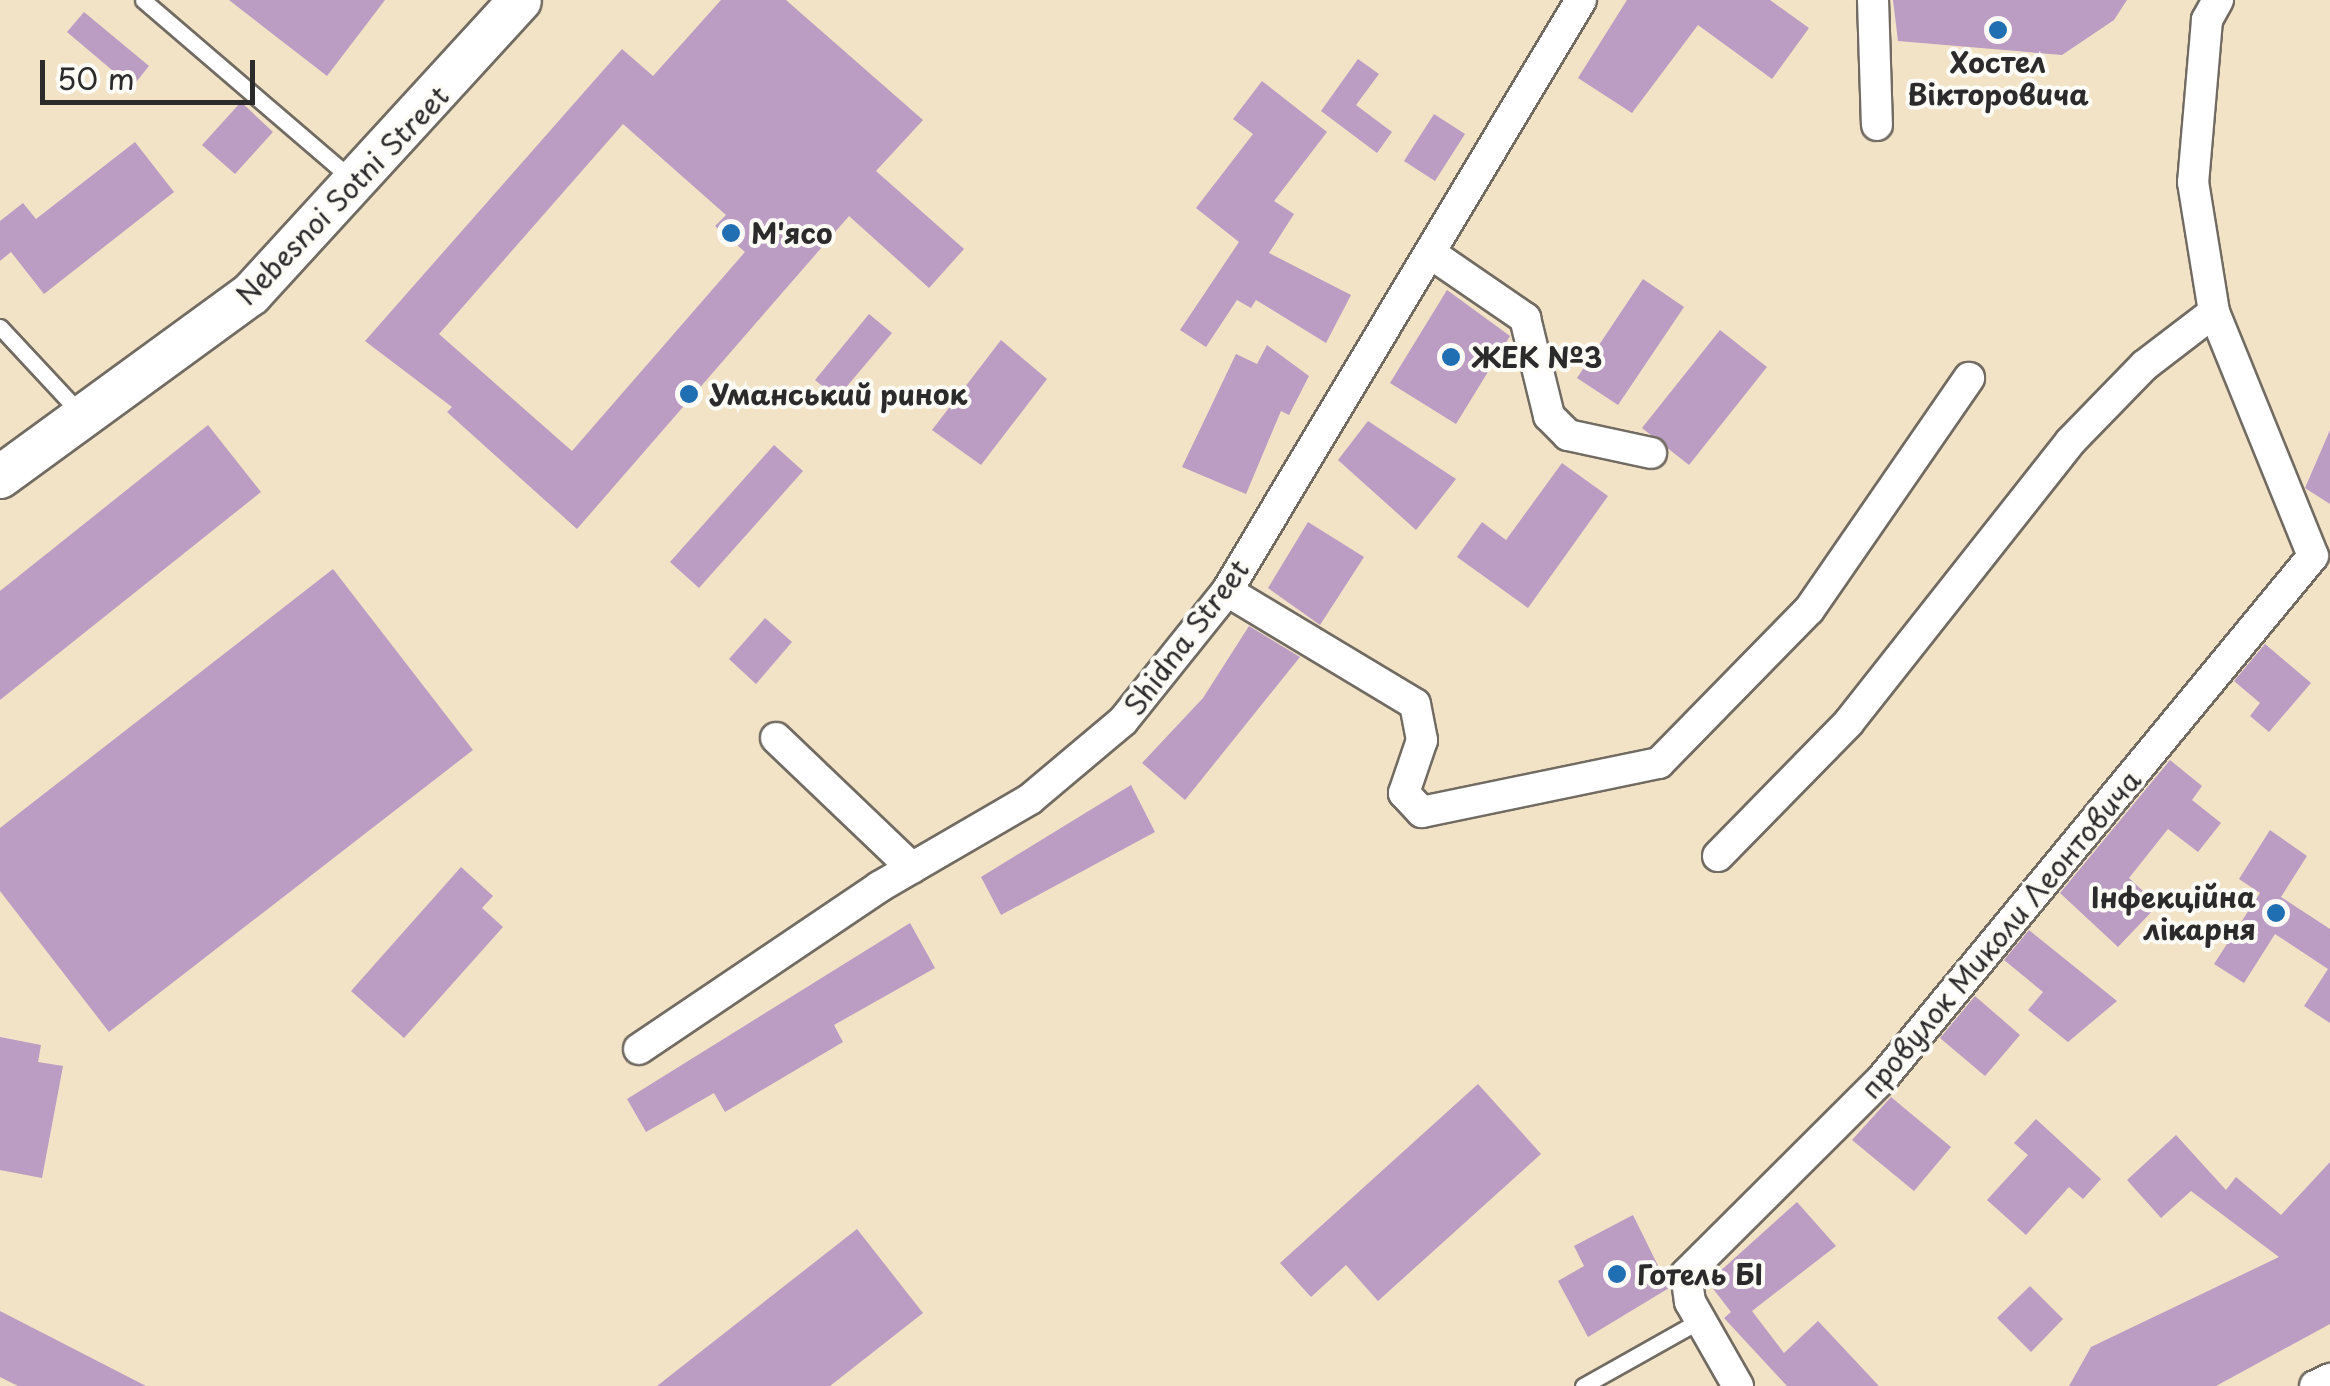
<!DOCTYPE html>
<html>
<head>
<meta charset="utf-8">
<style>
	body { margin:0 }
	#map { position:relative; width:2330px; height:1386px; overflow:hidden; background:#f2e3c7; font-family:"Playpen Sans",sans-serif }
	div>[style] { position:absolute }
	.building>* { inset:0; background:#bb9cc2 }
	.roads { filter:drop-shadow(2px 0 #716b62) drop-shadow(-2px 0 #716b62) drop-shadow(0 2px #716b62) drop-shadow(0 -2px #716b62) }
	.lane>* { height:15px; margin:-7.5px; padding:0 7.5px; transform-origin:7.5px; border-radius:7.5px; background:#fff }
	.street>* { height:30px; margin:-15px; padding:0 15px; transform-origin:15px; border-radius:15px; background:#fff }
	.secondary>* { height:42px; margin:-21px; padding:0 21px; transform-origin:21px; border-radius:21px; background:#fff }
	.dots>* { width:28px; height:28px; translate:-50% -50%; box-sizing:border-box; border:5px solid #fdfcf7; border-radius:50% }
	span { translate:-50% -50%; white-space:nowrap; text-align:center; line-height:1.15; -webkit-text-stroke:8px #fdfcf7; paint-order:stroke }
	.poi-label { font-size:28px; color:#2b2b2b; font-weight:700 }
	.left { translate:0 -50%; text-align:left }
	.right { translate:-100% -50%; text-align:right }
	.street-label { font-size:28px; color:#2b2b2b }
	.scale { position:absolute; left:40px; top:60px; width:215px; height:45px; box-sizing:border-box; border:5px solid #2b2b2b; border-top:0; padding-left:12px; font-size:30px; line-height:35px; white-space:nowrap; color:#2b2b2b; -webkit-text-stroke:8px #fdfcf7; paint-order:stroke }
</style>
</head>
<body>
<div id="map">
	<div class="building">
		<div style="clip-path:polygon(229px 0,385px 0,327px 76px)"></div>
		<div style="clip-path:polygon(evenodd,721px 0,786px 0,923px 120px,876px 171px,964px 249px,929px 288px,849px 216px,577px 529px,447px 412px,452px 407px,365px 341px,622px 49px,653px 76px,721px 0,623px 124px,726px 215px,715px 226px,745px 252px,572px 451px,439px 334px,623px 124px)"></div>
		<div style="clip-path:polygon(1627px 0,1770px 0,1809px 28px,1772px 79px,1698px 25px,1632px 113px,1578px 78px)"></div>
		<div style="clip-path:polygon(1893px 0,2127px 0,2114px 20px,2062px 55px,1898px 41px)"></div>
		<div style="clip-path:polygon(84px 12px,149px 66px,132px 87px,67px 32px)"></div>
		<div style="clip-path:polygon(1358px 59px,1379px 74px,1356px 105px,1392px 132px,1377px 153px,1321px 111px)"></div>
		<div style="clip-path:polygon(1262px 81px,1327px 132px,1274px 201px,1294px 214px,1269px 253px,1351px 295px,1326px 343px,1256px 300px,1251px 308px,1237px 300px,1206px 347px,1180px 330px,1239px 242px,1196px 208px,1253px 134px,1233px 119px)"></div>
		<div style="clip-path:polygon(241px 102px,273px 132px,235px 174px,202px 145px)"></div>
		<div style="clip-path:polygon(1434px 114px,1465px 134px,1435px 181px,1404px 161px)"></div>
		<div style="clip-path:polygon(135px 142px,174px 192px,44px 294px,11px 252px,0 261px,0 221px,23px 203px,36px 219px)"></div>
		<div style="clip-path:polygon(1643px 279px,1684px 307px,1618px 405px,1577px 378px)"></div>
		<div style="clip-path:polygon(1447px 290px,1510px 336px,1456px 424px,1390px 383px)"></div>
		<div style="clip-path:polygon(869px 314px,892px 333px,837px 398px,815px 380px)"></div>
		<div style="clip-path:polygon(1720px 330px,1767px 367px,1689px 465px,1642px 428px)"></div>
		<div style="clip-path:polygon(1001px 340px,1047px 379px,981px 465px,932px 430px)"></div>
		<div style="clip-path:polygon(1267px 345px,1309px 376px,1289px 415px,1281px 411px,1246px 494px,1182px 467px,1236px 354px,1257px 364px)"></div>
		<div style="clip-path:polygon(1368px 421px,1456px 479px,1416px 530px,1338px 460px)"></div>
		<div style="clip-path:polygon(208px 425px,261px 492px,0 700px,0 591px)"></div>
		<div style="clip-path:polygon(2330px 430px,2330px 504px,2305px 488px)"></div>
		<div style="clip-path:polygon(774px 445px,803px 471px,699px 588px,670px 562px)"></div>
		<div style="clip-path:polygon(1562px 463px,1608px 496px,1528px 608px,1457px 557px,1482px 522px,1506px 540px)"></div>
		<div style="clip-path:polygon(1308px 522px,1364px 557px,1320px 625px,1268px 588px)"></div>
		<div style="clip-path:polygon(333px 569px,473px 750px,109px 1032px,0 891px,0 828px)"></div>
		<div style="clip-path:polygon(765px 618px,792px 642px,756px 684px,729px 659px)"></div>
		<div style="clip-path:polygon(1249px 626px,1300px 657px,1185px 800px,1142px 763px,1203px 698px)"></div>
		<div style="clip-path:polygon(2265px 644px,2311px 683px,2269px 732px,2250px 716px,2260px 703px,2234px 681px)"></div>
		<div style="clip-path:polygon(2170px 760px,2202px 786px,2192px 800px,2221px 823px,2198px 852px,2168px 829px,2129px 878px,2158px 905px,2118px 947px,2060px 893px)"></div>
		<div style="clip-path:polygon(1131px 785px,1155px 832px,1001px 915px,981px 877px)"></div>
		<div style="clip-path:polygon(2270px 830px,2307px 856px,2281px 897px,2330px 929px,2330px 1023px,2304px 1006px,2328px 969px,2275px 934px,2244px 983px,2214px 964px,2260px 893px,2239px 879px)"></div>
		<div style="clip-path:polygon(461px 867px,493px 896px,482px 908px,503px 927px,404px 1038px,351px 991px)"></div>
		<div style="clip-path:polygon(910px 923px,935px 968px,834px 1025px,843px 1042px,725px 1112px,714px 1093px,646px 1132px,627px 1099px)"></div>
		<div style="clip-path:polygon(2029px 930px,2117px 1001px,2068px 1042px,2028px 1010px,2043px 992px,2004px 960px)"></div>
		<div style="clip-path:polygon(1975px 996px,2020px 1035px,1985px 1076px,1940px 1038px)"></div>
		<div style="clip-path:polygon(0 1037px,41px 1045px,38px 1062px,63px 1066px,42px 1178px,0 1170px)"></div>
		<div style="clip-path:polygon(1478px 1084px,1541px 1154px,1378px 1301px,1346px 1265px,1311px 1297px,1280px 1263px)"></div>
		<div style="clip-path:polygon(1891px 1097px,1951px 1147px,1914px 1191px,1852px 1140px)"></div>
		<div style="clip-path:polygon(2036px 1119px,2101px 1179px,2083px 1199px,2069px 1187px,2026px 1235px,1987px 1200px,2028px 1155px,2014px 1143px)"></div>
		<div style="clip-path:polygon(2176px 1135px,2226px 1190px,2236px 1177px,2281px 1215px,2330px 1162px,2330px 1324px,2216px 1386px,2069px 1386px,2091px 1347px,2279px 1257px,2191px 1191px,2161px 1218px,2127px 1180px)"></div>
		<div style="clip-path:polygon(1797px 1202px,1836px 1246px,1752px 1311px,1784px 1353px,1818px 1321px,1879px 1386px,1787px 1386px,1724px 1318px,1731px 1312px,1708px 1282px)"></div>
		<div style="clip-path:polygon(1633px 1215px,1669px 1288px,1588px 1337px,1558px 1281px,1584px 1266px,1574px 1246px)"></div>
		<div style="clip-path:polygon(857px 1229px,923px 1313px,830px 1386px,657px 1386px)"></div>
		<div style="clip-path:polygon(2030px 1286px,2063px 1319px,2031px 1352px,1997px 1318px)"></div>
		<div style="clip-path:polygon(0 1311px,146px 1386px,18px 1386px,0 1377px)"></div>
	</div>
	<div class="roads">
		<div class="lane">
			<div style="left:143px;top:0;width:274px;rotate:40.6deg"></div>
			<div style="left:0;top:327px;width:120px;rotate:47deg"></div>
			<div style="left:1583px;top:1386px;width:133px;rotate:-29.3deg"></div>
		</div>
		<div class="street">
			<div style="left:1873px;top:0;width:125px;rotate:88.2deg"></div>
			<div style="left:2218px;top:0;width:23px;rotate:119deg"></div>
			<div style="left:2207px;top:20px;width:163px;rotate:94.9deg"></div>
			<div style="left:2193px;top:182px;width:132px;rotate:80.8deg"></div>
			<div style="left:2214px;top:312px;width:263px;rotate:67.9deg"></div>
			<div style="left:1433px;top:255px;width:112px;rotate:34.4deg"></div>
			<div style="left:1525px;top:318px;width:101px;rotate:76.2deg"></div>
			<div style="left:1549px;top:416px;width:27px;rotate:45deg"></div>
			<div style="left:1568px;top:435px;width:85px;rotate:12.2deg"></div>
			<div style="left:1227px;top:591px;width:219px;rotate:31deg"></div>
			<div style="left:1415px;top:704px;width:37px;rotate:79deg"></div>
			<div style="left:1422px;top:740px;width:56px;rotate:108.8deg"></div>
			<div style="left:1404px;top:793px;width:26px;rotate:47deg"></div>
			<div style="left:1422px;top:812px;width:242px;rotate:-11.7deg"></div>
			<div style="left:1659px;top:763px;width:214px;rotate:-45.6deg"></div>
			<div style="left:1809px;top:610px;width:282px;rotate:-55.4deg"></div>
			<div style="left:776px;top:738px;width:188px;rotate:43.7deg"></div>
			<div style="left:1718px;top:856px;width:187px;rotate:-45.6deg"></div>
			<div style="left:1849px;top:722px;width:357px;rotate:-51.7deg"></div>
			<div style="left:2070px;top:442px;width:107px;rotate:-45.8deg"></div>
			<div style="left:2145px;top:365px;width:87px;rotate:-37.5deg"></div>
			<div style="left:639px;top:1049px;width:290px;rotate:-34deg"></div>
			<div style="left:879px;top:887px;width:175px;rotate:-30.2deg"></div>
			<div style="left:1030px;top:799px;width:121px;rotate:-40deg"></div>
			<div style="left:1123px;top:721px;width:166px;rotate:-51.3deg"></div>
			<div style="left:1227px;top:591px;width:689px;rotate:-59.08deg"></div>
			<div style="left:1738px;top:1386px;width:97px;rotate:-119.7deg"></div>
			<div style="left:1690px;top:1302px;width:28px;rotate:-98deg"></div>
			<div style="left:1686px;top:1274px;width:275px;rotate:-44.9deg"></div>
			<div style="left:1881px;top:1080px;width:679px;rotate:-50.5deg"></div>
			<div style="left:2315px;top:1386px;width:17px;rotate:-25deg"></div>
		</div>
		<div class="secondary">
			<div style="left:0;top:477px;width:311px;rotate:-36.1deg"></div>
			<div style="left:251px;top:294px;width:398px;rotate:-47.5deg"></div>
		</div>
	</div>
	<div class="dots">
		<div style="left:1998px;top:30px;background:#1f6fb2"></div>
		<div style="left:731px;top:233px;background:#1f6fb2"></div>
		<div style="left:1451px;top:357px;background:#1f6fb2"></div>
		<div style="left:689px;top:394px;background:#1f6fb2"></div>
		<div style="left:2276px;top:913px;background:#1f6fb2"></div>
		<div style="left:1617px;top:1274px;background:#1f6fb2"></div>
	</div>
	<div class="poi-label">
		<span style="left:1998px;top:78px">Хостел<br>Вікторовича</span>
		<span class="left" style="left:751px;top:233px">М'ясо</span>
		<span class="left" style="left:1471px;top:357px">ЖЕК №3</span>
		<span class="left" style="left:709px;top:394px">Уманський ринок</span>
		<span class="right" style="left:2256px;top:913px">Інфекційна<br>лікарня</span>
		<span class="left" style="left:1637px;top:1274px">Готель БІ</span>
	</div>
	<div class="street-label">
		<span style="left:342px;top:195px;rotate:-46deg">Nebesnoi Sotni Street</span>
		<span style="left:1186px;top:637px;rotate:-53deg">Shidna Street</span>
		<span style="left:2000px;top:934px;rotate:-50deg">провулок Миколи Леонтовича</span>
	</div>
	<div class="scale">50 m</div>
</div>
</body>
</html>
